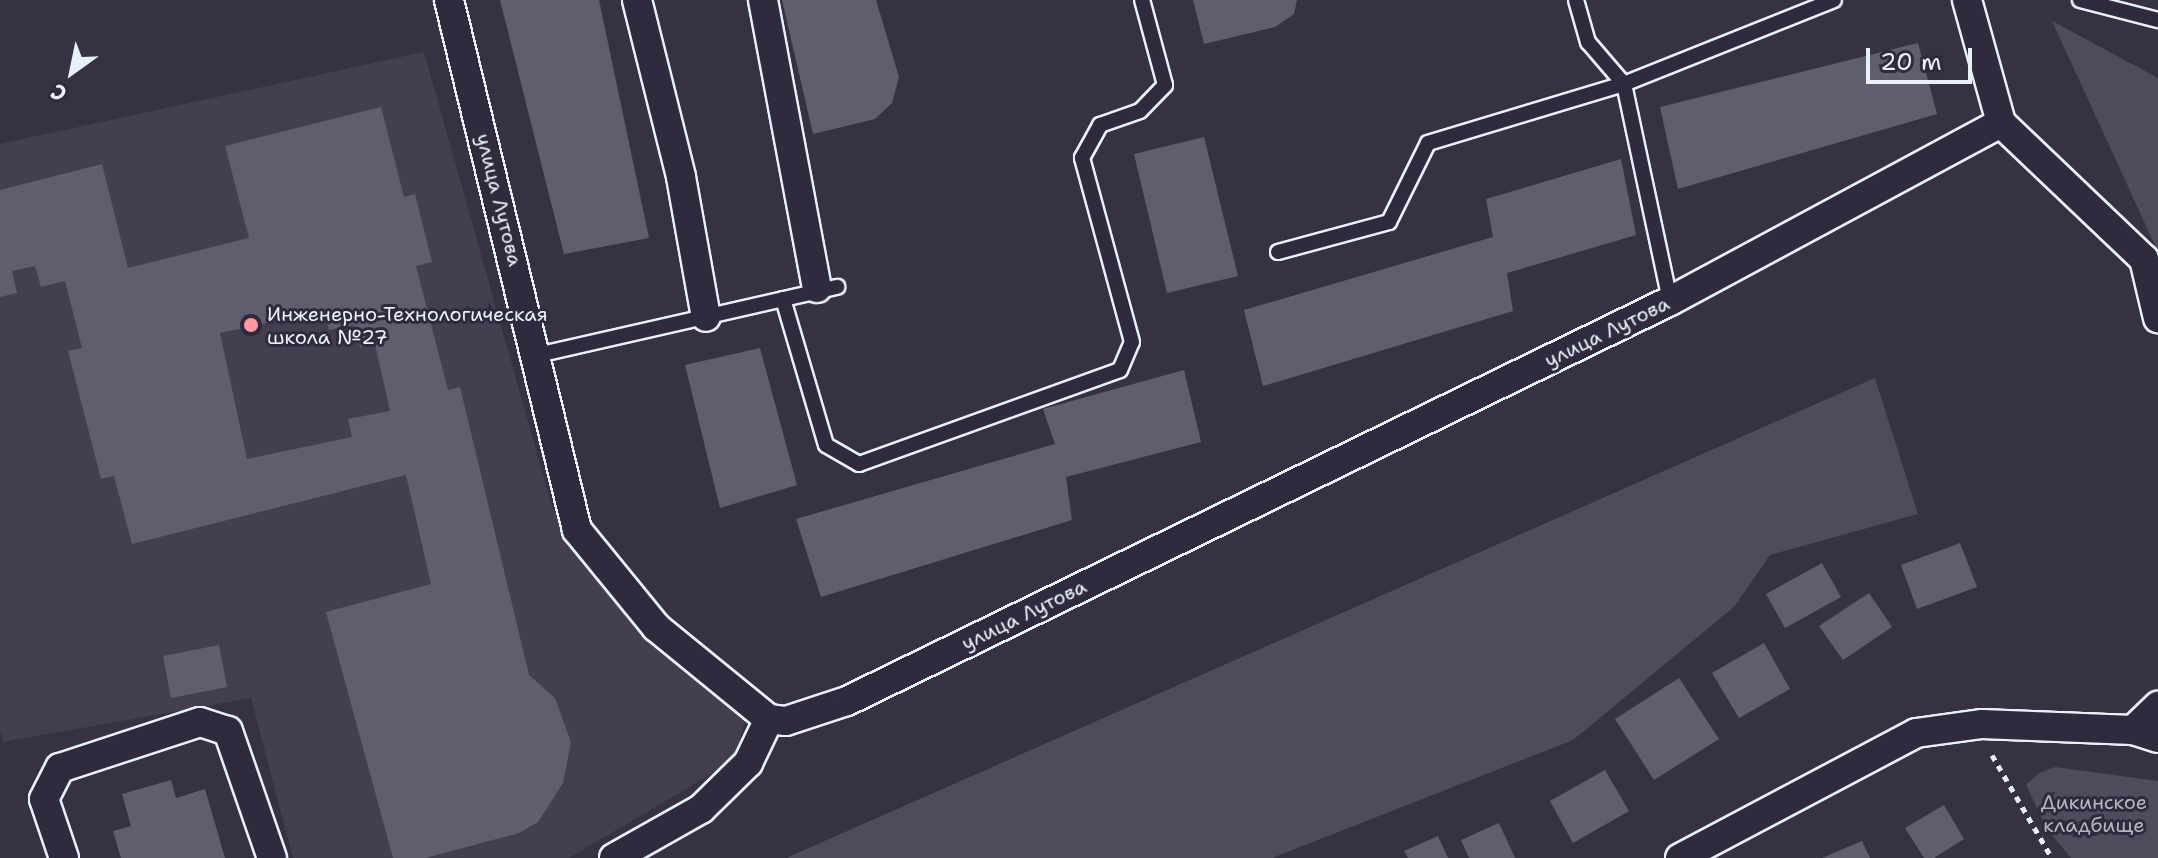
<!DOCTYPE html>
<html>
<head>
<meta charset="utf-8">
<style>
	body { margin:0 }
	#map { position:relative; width:2158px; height:858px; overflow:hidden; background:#363244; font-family:"Shantell Sans",sans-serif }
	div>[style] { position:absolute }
	.built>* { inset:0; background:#433f51 }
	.green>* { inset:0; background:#4d4b5c }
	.building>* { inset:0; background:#605e6e }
	.path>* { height:5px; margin-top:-2.5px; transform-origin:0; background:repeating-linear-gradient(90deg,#e8f1f8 0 6px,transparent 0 12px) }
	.roads { filter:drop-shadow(2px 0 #e8f1f8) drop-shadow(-2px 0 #e8f1f8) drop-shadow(0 2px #e8f1f8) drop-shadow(0 -2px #e8f1f8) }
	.lane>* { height:14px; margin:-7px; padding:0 7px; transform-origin:7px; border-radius:7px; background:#2f2a3d }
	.street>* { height:28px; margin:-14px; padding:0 14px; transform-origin:14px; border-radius:14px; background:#2f2a3d }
	.dots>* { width:22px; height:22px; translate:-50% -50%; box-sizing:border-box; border:4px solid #2f2a3d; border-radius:50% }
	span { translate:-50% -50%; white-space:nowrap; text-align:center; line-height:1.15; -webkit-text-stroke:6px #2f2a3d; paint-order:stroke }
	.street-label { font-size:20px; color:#e8f1f8 }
	.poi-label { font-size:20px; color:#e8f1f8 }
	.left { translate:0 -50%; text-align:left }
	.park-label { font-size:20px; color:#b2b7c1 }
	.north { position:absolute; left:32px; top:32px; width:80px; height:80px; -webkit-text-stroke:6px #2f2a3d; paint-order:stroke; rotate:213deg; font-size:22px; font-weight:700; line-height:32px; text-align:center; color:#e8f1f8 }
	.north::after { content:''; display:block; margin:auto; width:28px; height:36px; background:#e8f1f8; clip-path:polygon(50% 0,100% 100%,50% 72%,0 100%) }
	.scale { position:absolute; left:1866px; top:48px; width:106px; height:36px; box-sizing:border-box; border:4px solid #e8f1f8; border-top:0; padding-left:10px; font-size:24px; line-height:28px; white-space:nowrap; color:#e8f1f8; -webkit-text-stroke:6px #2f2a3d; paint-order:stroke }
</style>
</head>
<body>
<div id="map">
	<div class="built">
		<div style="clip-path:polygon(424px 52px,552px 507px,618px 602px,746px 717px,735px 760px,569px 858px,293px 858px,251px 698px,3px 742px,0 730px,0 144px)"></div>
	</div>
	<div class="green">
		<div style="clip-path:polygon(2052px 21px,2158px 78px,2158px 252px)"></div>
		<div style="clip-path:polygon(1875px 378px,1918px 514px,1770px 555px,1734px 607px,1573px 740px,1272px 858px,786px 858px)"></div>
		<div style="clip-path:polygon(2055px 767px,2158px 781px,2158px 858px,2071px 858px,2047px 829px,2026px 785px,2039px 773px)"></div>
	</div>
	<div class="building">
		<div style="clip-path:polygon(500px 0,599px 0,649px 238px,564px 254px)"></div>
		<div style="clip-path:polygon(782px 0,876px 0,899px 77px,892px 103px,875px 119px,813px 134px)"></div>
		<div style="clip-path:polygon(1193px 0,1297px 0,1294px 14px,1275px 27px,1204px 44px)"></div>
		<div style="clip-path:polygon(1918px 43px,1937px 114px,1678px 189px,1660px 107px)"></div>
		<div style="clip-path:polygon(evenodd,381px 107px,404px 197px,415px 194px,432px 262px,416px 266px,448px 390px,460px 387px,529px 675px,555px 698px,571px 742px,563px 783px,538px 822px,519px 833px,425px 858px,393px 858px,326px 612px,431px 584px,406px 475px,132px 544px,114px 476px,101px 479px,68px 351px,82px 348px,65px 281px,41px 287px,35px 266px,12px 271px,17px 293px,0 297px,0 190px,102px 164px,128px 268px,249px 238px,225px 146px,381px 107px,324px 311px,329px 330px,354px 325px,360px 347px,375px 344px,390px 411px,348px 419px,352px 437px,247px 459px,220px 333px,324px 311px)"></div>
		<div style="clip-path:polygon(1204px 137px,1238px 276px,1167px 293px,1134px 154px)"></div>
		<div style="clip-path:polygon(1621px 159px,1636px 235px,1507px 273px,1513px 311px,1263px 386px,1244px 310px,1493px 237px,1486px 199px)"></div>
		<div style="clip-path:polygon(760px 348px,797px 485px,720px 508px,685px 365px)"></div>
		<div style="clip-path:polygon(1184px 370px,1201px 442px,1066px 477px,1072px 520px,821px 597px,796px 519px,1055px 444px,1043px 409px)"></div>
		<div style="clip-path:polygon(1960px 543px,1977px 587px,1917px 609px,1901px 565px)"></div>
		<div style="clip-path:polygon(1822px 563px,1841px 597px,1785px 628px,1766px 594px)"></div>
		<div style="clip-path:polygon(1869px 593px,1892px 627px,1843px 660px,1819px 626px)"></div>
		<div style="clip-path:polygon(1764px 643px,1790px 689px,1739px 718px,1712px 673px)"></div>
		<div style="clip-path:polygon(219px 645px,227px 687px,171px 698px,163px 656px)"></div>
		<div style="clip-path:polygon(1679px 678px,1719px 739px,1654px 780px,1615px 719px)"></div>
		<div style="clip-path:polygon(1605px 770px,1629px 811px,1573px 843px,1550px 801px)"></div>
		<div style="clip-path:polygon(171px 780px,176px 798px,205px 789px,225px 858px,121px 858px,113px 831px,131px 826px,122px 794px)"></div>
		<div style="clip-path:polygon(1944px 805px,1964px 839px,1934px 858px,1924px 858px,1905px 828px)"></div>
		<div style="clip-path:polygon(1499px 823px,1515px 858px,1469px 858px,1461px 840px)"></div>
		<div style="clip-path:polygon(1438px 836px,1448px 858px,1408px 858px,1404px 851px)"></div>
		<div style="clip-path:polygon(1862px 841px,1870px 858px,1822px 858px)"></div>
	</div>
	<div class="path">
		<div style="left:1992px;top:755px;width:119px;rotate:59.8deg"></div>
	</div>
	<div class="roads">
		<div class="lane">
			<div style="left:1576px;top:0;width:44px;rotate:74.1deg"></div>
			<div style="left:1588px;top:42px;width:55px;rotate:49.4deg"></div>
			<div style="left:1624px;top:84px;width:222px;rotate:78deg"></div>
			<div style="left:2080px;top:0;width:81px;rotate:14.4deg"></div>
			<div style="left:1278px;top:252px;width:115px;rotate:-15.1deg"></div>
			<div style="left:1389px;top:222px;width:88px;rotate:-63.7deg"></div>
			<div style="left:1428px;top:143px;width:205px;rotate:-16.8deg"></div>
			<div style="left:1624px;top:84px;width:226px;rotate:-21.8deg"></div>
			<div style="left:783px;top:299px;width:152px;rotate:73.6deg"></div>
			<div style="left:826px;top:445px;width:38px;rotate:30deg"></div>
			<div style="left:859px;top:464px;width:277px;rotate:-19.8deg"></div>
			<div style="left:1120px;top:370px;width:30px;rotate:-67deg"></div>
			<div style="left:1132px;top:342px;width:191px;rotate:-105.2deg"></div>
			<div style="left:1082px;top:158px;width:38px;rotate:-61deg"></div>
			<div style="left:1100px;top:125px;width:42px;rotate:-19.3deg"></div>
			<div style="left:1140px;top:111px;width:36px;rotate:-46deg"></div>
			<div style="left:1165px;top:85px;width:88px;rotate:-105.1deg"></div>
			<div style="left:537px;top:355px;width:308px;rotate:-12.8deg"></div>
		</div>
		<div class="street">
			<div style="left:449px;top:0;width:545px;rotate:76.42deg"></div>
			<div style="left:577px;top:530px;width:125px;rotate:50.8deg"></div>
			<div style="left:656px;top:627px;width:146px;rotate:39.2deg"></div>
			<div style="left:769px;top:719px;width:17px;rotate:7deg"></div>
			<div style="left:786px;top:721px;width:64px;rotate:-18.2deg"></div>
			<div style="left:847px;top:701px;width:915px;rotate:-25.92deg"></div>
			<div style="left:1670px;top:301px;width:376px;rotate:-28.3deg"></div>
			<div style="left:637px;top:0;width:182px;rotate:76deg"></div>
			<div style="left:681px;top:177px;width:142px;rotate:79.9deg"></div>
			<div style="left:763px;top:0;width:293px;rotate:79.4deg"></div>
			<div style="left:1967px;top:0;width:128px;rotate:74.5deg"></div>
			<div style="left:2001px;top:123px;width:197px;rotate:43.6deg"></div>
			<div style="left:2144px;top:259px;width:61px;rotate:76.7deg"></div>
			<div style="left:2133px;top:730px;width:35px;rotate:-44deg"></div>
			<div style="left:64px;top:858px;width:62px;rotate:-108.7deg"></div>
			<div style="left:44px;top:799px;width:35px;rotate:-63deg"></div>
			<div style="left:60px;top:768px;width:147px;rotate:-18.2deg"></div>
			<div style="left:200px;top:722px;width:29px;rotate:18deg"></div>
			<div style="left:228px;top:731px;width:134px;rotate:70.9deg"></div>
			<div style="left:614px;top:858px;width:100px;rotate:-29.4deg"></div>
			<div style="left:701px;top:809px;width:66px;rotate:-44.4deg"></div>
			<div style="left:748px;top:763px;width:49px;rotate:-64.5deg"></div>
			<div style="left:1680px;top:858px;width:267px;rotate:-27.9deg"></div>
			<div style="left:1916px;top:733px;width:67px;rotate:-7.8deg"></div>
			<div style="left:1982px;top:724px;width:151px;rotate:2.3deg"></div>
			<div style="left:2133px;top:730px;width:26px;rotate:18deg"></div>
		</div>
	</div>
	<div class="dots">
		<div style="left:251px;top:325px;background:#ff9aa2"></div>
	</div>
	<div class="street-label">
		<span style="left:499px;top:200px;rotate:76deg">улица Лутова</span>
		<span style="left:1607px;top:332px;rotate:-26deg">улица Лутова</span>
		<span style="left:1024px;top:615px;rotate:-26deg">улица Лутова</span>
	</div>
	<div class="poi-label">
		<span class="left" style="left:267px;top:326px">Инженерно-Технологическая<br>школа №27</span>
	</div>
	<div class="park-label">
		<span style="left:2094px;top:814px">Дикинское<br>кладбище</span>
	</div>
	<div class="north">С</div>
	<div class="scale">20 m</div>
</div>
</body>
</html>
